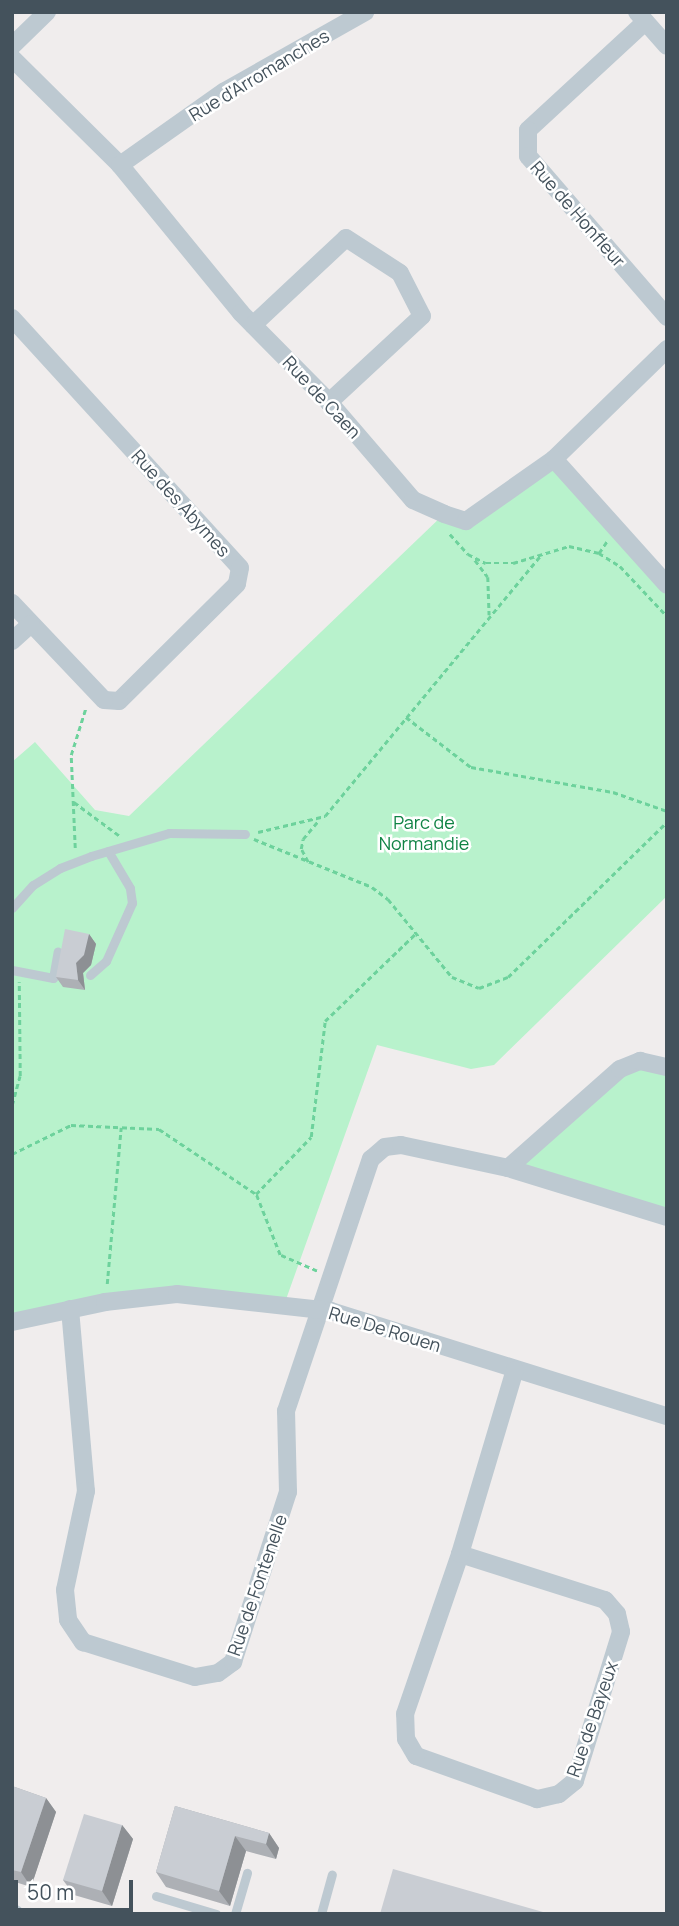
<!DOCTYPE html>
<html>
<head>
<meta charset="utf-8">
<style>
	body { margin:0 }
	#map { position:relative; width:679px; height:1926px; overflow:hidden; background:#f0eded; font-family:Manrope,sans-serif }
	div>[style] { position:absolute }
	.green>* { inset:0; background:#b8f2cc }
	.path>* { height:2.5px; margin-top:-1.25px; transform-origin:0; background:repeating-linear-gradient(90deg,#6dd29c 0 5px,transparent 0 8.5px) }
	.lane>* { height:9px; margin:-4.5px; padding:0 4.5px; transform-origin:4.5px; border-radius:4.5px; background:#bdc9d1 }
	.street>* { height:18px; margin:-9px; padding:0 9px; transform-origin:9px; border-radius:9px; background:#bdc9d1 }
	.wall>* { inset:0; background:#adb0b5 }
	.shaded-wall>* { inset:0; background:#8d9094 }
	.building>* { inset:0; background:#c9cdd3 }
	span { translate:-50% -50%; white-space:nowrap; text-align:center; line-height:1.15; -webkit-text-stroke:5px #fff; paint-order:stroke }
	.street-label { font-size:18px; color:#44525c }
	.park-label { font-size:18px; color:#108345 }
	.frame { position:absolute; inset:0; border:14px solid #44525c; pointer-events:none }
	.scale { position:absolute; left:14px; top:1880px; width:119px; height:32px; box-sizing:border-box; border:4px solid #44525c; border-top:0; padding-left:9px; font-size:21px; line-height:24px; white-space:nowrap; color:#44525c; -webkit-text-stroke:5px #fff; paint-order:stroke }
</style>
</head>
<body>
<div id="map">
	<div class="green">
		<div style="clip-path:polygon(554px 459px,667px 585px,667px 896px,494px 1065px,471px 1069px,377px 1045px,284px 1305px,176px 1294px,12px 1322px,12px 762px,35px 742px,95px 810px,129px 816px,444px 514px,466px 521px)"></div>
		<div style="clip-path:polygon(667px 1067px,667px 1217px,508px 1168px,620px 1069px)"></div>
	</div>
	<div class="path">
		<div style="left:450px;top:534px;width:27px;rotate:48deg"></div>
		<div style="left:468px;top:554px;width:20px;rotate:27deg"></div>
		<div style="left:486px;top:563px;width:27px"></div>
		<div style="left:513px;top:563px;width:59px;rotate:-16.9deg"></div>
		<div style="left:569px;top:546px;width:31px;rotate:13deg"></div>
		<div style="left:599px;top:553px;width:25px;rotate:32deg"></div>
		<div style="left:620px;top:566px;width:69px;rotate:46.8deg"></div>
		<div style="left:599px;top:553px;width:14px;rotate:-56deg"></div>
		<div style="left:475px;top:560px;width:21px;rotate:53deg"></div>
		<div style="left:488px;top:577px;width:38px;rotate:88deg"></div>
		<div style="left:406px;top:717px;width:82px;rotate:37.6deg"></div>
		<div style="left:471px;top:767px;width:144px;rotate:10deg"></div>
		<div style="left:613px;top:792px;width:57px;rotate:19.4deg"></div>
		<div style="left:74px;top:802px;width:57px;rotate:36.5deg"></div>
		<div style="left:258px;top:832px;width:69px;rotate:-13.4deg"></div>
		<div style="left:325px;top:816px;width:340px;rotate:-50.4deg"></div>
		<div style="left:254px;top:839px;width:127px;rotate:22.1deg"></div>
		<div style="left:372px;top:887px;width:20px;rotate:37deg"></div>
		<div style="left:388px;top:899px;width:101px;rotate:50.6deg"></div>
		<div style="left:452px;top:977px;width:29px;rotate:22deg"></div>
		<div style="left:479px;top:988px;width:31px;rotate:-21deg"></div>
		<div style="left:508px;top:977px;width:222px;rotate:-44.3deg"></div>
		<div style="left:75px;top:848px;width:93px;rotate:-92.5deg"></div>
		<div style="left:71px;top:755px;width:50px;rotate:-72.6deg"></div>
		<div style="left:308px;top:862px;width:15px;rotate:-118deg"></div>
		<div style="left:301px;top:849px;width:10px;rotate:-79deg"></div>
		<div style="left:303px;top:839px;width:23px;rotate:-50deg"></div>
		<div style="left:12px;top:1105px;width:30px;rotate:-75deg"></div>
		<div style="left:20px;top:1076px;width:94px;rotate:-90.6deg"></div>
		<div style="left:12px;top:1154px;width:66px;rotate:-26.2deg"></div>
		<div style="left:71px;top:1125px;width:88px;rotate:2.6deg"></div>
		<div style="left:159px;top:1129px;width:117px;rotate:33.8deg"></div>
		<div style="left:317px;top:1271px;width:40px;rotate:-156.6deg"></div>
		<div style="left:280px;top:1255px;width:66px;rotate:-111.5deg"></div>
		<div style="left:256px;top:1194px;width:79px;rotate:-46deg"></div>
		<div style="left:311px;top:1137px;width:117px;rotate:-83.1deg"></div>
		<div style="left:325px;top:1021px;width:125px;rotate:-44deg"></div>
		<div style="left:107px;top:1284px;width:157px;rotate:-84.9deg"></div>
	</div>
	<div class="lane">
		<div style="left:12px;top:908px;width:31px;rotate:-48deg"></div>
		<div style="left:33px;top:885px;width:32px;rotate:-32deg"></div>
		<div style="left:60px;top:868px;width:33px;rotate:-21deg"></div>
		<div style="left:91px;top:856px;width:81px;rotate:-16.4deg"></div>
		<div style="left:169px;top:833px;width:76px;rotate:0.8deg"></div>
		<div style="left:12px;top:970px;width:42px;rotate:11deg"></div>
		<div style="left:53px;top:978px;width:27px;rotate:-80deg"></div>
		<div style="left:90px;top:975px;width:21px;rotate:-41deg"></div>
		<div style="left:106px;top:961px;width:64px;rotate:-65.9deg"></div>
		<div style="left:132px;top:903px;width:15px;rotate:-98deg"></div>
		<div style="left:130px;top:888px;width:43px;rotate:-120.7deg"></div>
		<div style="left:156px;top:1896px;width:63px;rotate:16.7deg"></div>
		<div style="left:235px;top:1914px;width:43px;rotate:-73.7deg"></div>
		<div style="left:321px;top:1914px;width:41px;rotate:-74.6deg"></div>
	</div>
	<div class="street">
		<div style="left:637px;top:12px;width:45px;rotate:48.6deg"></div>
		<div style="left:645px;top:22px;width:159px;rotate:137.3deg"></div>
		<div style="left:528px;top:130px;width:26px;rotate:90deg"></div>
		<div style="left:528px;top:156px;width:213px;rotate:49.2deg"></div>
		<div style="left:12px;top:46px;width:49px;rotate:-44.2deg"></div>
		<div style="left:12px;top:58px;width:152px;rotate:44.7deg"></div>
		<div style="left:120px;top:165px;width:191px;rotate:50.7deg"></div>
		<div style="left:241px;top:313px;width:125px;rotate:45.3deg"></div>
		<div style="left:329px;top:402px;width:129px;rotate:49.4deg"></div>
		<div style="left:413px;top:500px;width:34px;rotate:24deg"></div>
		<div style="left:444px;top:514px;width:23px;rotate:18deg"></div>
		<div style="left:466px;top:521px;width:108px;rotate:-35.2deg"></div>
		<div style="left:554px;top:459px;width:158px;rotate:-44.2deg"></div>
		<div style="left:120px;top:165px;width:128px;rotate:-35.2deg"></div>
		<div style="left:225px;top:91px;width:161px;rotate:-29.4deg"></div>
		<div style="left:12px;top:318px;width:338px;rotate:47.6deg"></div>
		<div style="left:240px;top:568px;width:16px;rotate:101deg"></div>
		<div style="left:237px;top:584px;width:166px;rotate:135.2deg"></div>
		<div style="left:119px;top:701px;width:15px;rotate:-176deg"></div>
		<div style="left:104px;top:700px;width:134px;rotate:-133.5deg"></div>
		<div style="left:253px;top:325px;width:127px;rotate:-43.1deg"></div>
		<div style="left:346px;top:238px;width:64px;rotate:32.9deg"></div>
		<div style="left:400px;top:273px;width:48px;rotate:62.9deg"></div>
		<div style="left:422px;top:316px;width:127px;rotate:137.2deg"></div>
		<div style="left:554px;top:459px;width:169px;rotate:48.1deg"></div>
		<div style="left:12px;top:641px;width:25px;rotate:-42deg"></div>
		<div style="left:508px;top:1168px;width:149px;rotate:-41.5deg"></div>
		<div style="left:620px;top:1069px;width:22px;rotate:-22deg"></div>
		<div style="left:640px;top:1061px;width:28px;rotate:13deg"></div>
		<div style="left:70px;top:1309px;width:183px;rotate:85deg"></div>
		<div style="left:86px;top:1491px;width:101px;rotate:102deg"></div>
		<div style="left:65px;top:1590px;width:30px;rotate:84deg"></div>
		<div style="left:68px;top:1620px;width:27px;rotate:56deg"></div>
		<div style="left:83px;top:1642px;width:117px;rotate:17.4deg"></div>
		<div style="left:195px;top:1677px;width:23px;rotate:-10deg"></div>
		<div style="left:218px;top:1673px;width:19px;rotate:-36deg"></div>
		<div style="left:233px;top:1662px;width:179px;rotate:-72.1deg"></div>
		<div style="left:288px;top:1492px;width:81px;rotate:-91.4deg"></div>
		<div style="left:286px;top:1411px;width:266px;rotate:-71.4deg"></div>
		<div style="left:371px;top:1159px;width:18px;rotate:-41deg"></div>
		<div style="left:385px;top:1147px;width:16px;rotate:-7deg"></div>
		<div style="left:401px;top:1145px;width:109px;rotate:12.1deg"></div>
		<div style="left:508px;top:1168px;width:166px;rotate:17.1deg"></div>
		<div style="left:12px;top:1322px;width:95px;rotate:-12.1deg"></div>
		<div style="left:105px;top:1302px;width:72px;rotate:-6.3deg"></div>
		<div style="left:177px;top:1294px;width:155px;rotate:6.3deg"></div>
		<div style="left:331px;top:1311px;width:352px;rotate:17.4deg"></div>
		<div style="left:460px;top:1554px;width:152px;rotate:17.6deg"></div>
		<div style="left:605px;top:1600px;width:18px;rotate:49deg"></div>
		<div style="left:617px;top:1614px;width:18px;rotate:77deg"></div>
		<div style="left:621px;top:1632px;width:156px;rotate:107.2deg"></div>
		<div style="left:575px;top:1781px;width:21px;rotate:141deg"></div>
		<div style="left:559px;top:1794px;width:23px;rotate:167deg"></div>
		<div style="left:537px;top:1799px;width:128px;rotate:-160.4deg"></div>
		<div style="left:416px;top:1756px;width:20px;rotate:-120deg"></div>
		<div style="left:406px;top:1739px;width:25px;rotate:-92deg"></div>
		<div style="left:405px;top:1714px;width:169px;rotate:-71deg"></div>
		<div style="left:460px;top:1554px;width:192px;rotate:-73.4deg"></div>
		<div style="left:12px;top:1913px;width:3px;rotate:18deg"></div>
	</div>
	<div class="wall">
		<div style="clip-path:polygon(89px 934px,96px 944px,91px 965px,83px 973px,85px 990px,63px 987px,56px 977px)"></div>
		<div style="clip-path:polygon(12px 1786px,46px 1798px,56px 1812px,31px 1887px,12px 1881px)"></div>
		<div style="clip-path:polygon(175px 1806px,269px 1833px,279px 1848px,276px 1859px,246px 1851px,230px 1906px,166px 1887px,156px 1872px)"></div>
		<div style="clip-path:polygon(122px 1825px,133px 1839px,112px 1906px,74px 1895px,63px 1880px)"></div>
	</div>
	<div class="shaded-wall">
		<div style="clip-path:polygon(89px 934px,96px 944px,91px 965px,83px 973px,85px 990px,78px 980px,76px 963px)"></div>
		<div style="clip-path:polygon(46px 1798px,56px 1812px,31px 1887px,21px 1872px)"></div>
		<div style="clip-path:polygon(122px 1825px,133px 1839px,112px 1906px,102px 1891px)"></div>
		<div style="clip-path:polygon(269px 1833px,279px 1848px,276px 1859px,266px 1844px)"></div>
		<div style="clip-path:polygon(235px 1836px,246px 1851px,230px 1906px,219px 1891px)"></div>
	</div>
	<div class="building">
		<div style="clip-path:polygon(65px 929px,89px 934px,84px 955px,76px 963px,78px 980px,56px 977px)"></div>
		<div style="clip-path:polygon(12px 1786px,46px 1798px,21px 1872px,12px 1870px)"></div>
		<div style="clip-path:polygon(175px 1806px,269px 1833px,266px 1844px,235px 1836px,219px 1891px,156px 1872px)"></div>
		<div style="clip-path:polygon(84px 1814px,122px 1825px,102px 1891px,63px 1880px)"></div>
		<div style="clip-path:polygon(393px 1869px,550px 1914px,380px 1914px)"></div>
	</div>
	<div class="street-label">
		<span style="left:259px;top:75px;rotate:-31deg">Rue d'Arromanches</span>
		<span style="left:578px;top:214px;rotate:49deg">Rue de Honfleur</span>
		<span style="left:322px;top:397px;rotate:47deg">Rue de Caen</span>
		<span style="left:181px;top:503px;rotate:48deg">Rue des Abymes</span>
		<span style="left:385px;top:1329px;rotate:17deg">Rue De Rouen</span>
		<span style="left:257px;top:1585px;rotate:-71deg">Rue de Fontenelle</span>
		<span style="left:592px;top:1719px;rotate:-71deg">Rue de Bayeux</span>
	</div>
	<div class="park-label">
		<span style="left:424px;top:833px">Parc de<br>Normandie</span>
	</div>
	<div class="frame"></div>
	<div class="scale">50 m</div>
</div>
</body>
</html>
